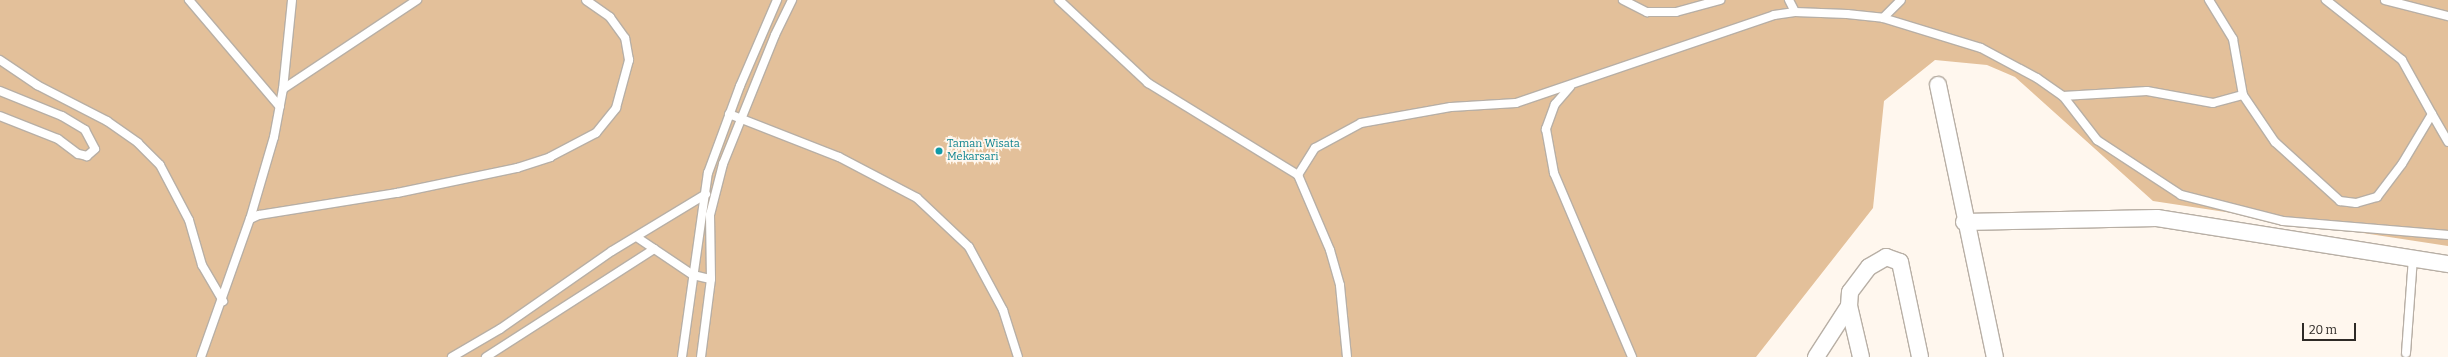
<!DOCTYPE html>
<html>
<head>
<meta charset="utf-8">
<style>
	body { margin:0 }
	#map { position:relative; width:2448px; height:357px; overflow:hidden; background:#fff7ee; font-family:Bitter,serif }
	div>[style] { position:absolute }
	.green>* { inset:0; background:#e3c09a }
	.roads { filter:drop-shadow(1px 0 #b8afa5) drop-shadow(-1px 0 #b8afa5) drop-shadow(0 1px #b8afa5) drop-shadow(0 -1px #b8afa5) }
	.lane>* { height:8px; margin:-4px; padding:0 4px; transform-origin:4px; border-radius:4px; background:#fff }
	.street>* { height:16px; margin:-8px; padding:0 8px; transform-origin:8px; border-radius:8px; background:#fff }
	.dots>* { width:11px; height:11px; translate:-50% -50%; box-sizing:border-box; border:2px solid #fff7ee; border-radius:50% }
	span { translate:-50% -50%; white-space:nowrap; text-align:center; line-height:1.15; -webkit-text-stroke:3.5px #fff7ee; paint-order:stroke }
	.culture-label { font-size:11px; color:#0d838f }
	.left { translate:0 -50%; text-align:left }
	.scale { position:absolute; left:2302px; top:323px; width:54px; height:18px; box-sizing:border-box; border:2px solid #2e2a26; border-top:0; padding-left:5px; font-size:12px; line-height:14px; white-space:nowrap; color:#2e2a26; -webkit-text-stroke:3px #fff7ee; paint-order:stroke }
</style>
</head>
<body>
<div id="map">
	<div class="green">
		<div style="clip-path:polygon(0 0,2448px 0,2448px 246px,2153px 201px,2015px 77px,1987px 65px,1935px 60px,1884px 101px,1873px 208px,1756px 357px,0 357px)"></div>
	</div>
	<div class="roads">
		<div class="lane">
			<div style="left:189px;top:0;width:140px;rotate:49.6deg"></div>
			<div style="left:1059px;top:0;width:122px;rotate:43deg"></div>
			<div style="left:1148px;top:83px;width:176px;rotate:31.5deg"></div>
			<div style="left:1623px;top:0;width:27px;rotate:27deg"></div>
			<div style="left:1647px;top:12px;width:29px"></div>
			<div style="left:1676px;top:12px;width:46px;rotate:-15.3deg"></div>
			<div style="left:1789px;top:0;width:13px;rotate:63deg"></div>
			<div style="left:2209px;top:0;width:46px;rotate:58.4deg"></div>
			<div style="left:2233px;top:39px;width:57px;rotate:79.9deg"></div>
			<div style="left:2385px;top:0;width:65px;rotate:14.3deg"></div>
			<div style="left:1883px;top:18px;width:25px;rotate:-45deg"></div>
			<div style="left:0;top:60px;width:45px;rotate:34deg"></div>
			<div style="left:37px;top:85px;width:79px;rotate:27.2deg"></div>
			<div style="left:107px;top:121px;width:38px;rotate:35deg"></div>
			<div style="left:138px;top:143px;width:31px;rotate:45deg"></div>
			<div style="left:160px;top:165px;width:62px;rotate:62.2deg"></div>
			<div style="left:189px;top:220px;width:47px;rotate:73.9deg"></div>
			<div style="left:202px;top:265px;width:42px;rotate:59.7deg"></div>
			<div style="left:1570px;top:87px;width:23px;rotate:131deg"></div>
			<div style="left:1555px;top:104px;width:27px;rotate:110deg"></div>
			<div style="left:1546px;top:129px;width:45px;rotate:79.7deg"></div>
			<div style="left:1554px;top:173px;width:200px;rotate:67deg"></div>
			<div style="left:283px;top:89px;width:161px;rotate:-33.6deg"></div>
			<div style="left:0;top:91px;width:67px;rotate:22deg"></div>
			<div style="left:62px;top:116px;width:27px;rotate:31deg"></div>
			<div style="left:85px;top:130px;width:21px;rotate:62deg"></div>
			<div style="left:95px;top:149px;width:11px;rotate:139deg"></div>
			<div style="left:87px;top:156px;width:9px;rotate:-167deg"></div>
			<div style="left:78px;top:154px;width:25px;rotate:-143deg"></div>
			<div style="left:58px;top:139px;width:62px;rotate:-158.4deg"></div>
			<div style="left:2063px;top:96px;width:56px;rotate:52.3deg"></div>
			<div style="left:2097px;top:140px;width:100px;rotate:33.2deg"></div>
			<div style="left:2181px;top:195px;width:105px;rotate:14.3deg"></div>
			<div style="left:2283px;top:221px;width:166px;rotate:4.8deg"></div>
			<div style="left:729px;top:114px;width:118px;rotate:21.4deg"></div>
			<div style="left:839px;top:157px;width:88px;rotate:27.7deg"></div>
			<div style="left:917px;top:198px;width:71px;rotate:43.3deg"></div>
			<div style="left:969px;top:247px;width:72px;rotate:61.6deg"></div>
			<div style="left:1003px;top:310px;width:49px;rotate:72.3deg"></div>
			<div style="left:2432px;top:114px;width:32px;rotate:60deg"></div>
			<div style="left:250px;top:219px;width:10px;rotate:-24deg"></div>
			<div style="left:259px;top:215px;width:140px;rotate:-9.1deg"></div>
			<div style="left:397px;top:193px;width:123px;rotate:-11.8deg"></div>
			<div style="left:517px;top:168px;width:35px;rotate:-18deg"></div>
			<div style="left:550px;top:157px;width:52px;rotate:-27.6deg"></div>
			<div style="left:596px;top:133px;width:32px;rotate:-51deg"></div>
			<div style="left:616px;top:108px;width:50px;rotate:-74.8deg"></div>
			<div style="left:629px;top:60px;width:22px;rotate:-100deg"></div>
			<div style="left:625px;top:38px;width:26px;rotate:-126deg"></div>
			<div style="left:610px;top:17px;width:29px;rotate:-145deg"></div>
			<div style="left:638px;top:238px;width:66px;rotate:33.9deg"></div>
			<div style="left:693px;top:275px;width:18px;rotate:13deg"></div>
			<div style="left:2406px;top:353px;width:96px;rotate:-85.8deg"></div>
			<div style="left:201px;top:357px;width:146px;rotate:-70.5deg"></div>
			<div style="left:250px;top:219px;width:85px;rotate:-73.7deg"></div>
			<div style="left:274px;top:137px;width:49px;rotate:-79.4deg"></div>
			<div style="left:283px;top:89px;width:89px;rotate:-84.2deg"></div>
			<div style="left:452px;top:357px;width:56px;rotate:-30.3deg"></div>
			<div style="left:500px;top:329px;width:136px;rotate:-34.9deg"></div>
			<div style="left:612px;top:251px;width:110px;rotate:-31.2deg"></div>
			<div style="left:486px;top:357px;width:200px;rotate:-32.7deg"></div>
			<div style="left:682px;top:357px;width:186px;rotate:-82deg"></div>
			<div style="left:708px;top:173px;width:93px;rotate:-69.8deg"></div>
			<div style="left:740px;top:86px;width:94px;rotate:-66.7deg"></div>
			<div style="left:701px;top:357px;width:79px;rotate:-82.7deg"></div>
			<div style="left:711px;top:279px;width:64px;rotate:-90.9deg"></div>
			<div style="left:710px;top:215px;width:53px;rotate:-75.7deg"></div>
			<div style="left:723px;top:164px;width:139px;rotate:-68deg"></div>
			<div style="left:775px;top:35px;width:39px;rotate:-64deg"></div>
			<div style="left:1347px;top:357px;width:72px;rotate:-95.6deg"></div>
			<div style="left:1340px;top:285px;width:36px;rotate:-106deg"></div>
			<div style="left:1330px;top:250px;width:82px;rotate:-113.1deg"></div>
			<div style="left:1298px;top:175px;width:32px;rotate:-58deg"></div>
			<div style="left:1315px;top:148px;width:52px;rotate:-28.5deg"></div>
			<div style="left:1361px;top:123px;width:91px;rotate:-10.1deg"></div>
			<div style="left:1451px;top:107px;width:65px;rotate:-3.5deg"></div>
			<div style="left:1516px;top:103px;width:273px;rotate:-18.8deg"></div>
			<div style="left:1774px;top:15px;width:21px;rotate:-8deg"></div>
			<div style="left:1795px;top:12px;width:52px;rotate:2.2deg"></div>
			<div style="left:1847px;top:14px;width:36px;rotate:6deg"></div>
			<div style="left:1883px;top:18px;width:102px;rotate:17deg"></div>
			<div style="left:1981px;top:48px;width:64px;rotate:28.2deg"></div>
			<div style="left:2037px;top:78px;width:32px;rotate:35deg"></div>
			<div style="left:2063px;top:96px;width:84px;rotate:-3.4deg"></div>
			<div style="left:2147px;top:91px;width:67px;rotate:10.3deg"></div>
			<div style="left:2213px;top:103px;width:31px;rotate:-15deg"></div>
			<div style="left:2243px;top:95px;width:57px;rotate:55.8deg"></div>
			<div style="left:2275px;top:142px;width:88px;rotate:42.2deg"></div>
			<div style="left:2340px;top:201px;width:16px;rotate:7deg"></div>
			<div style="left:2356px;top:203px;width:22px;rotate:-16deg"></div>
			<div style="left:2377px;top:197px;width:41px;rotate:-52.9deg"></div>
			<div style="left:2402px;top:164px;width:58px;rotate:-59deg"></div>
			<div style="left:2432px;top:114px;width:62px;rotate:-119.1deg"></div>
			<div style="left:2402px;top:60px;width:97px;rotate:-141.7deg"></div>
		</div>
		<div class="street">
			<div style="left:1938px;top:85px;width:278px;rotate:78.2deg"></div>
			<div style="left:1964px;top:222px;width:193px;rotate:-1.2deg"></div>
			<div style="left:2157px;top:218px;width:295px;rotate:9deg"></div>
			<div style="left:1816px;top:357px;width:61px;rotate:-57.1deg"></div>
			<div style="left:1861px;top:357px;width:52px;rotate:-103.2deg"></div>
			<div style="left:1849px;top:306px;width:14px;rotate:-86deg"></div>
			<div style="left:1850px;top:292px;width:31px;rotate:-53deg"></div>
			<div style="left:1869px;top:267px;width:20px;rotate:-30deg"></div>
			<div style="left:1886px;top:257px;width:15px;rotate:20deg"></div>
			<div style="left:1900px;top:262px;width:97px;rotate:78.1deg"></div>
		</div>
	</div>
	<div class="dots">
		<div style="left:939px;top:151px;background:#0f9aa8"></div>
	</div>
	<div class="culture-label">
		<span class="left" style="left:947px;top:151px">Taman Wisata<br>Mekarsari</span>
	</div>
	<div class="scale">20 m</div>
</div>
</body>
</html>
